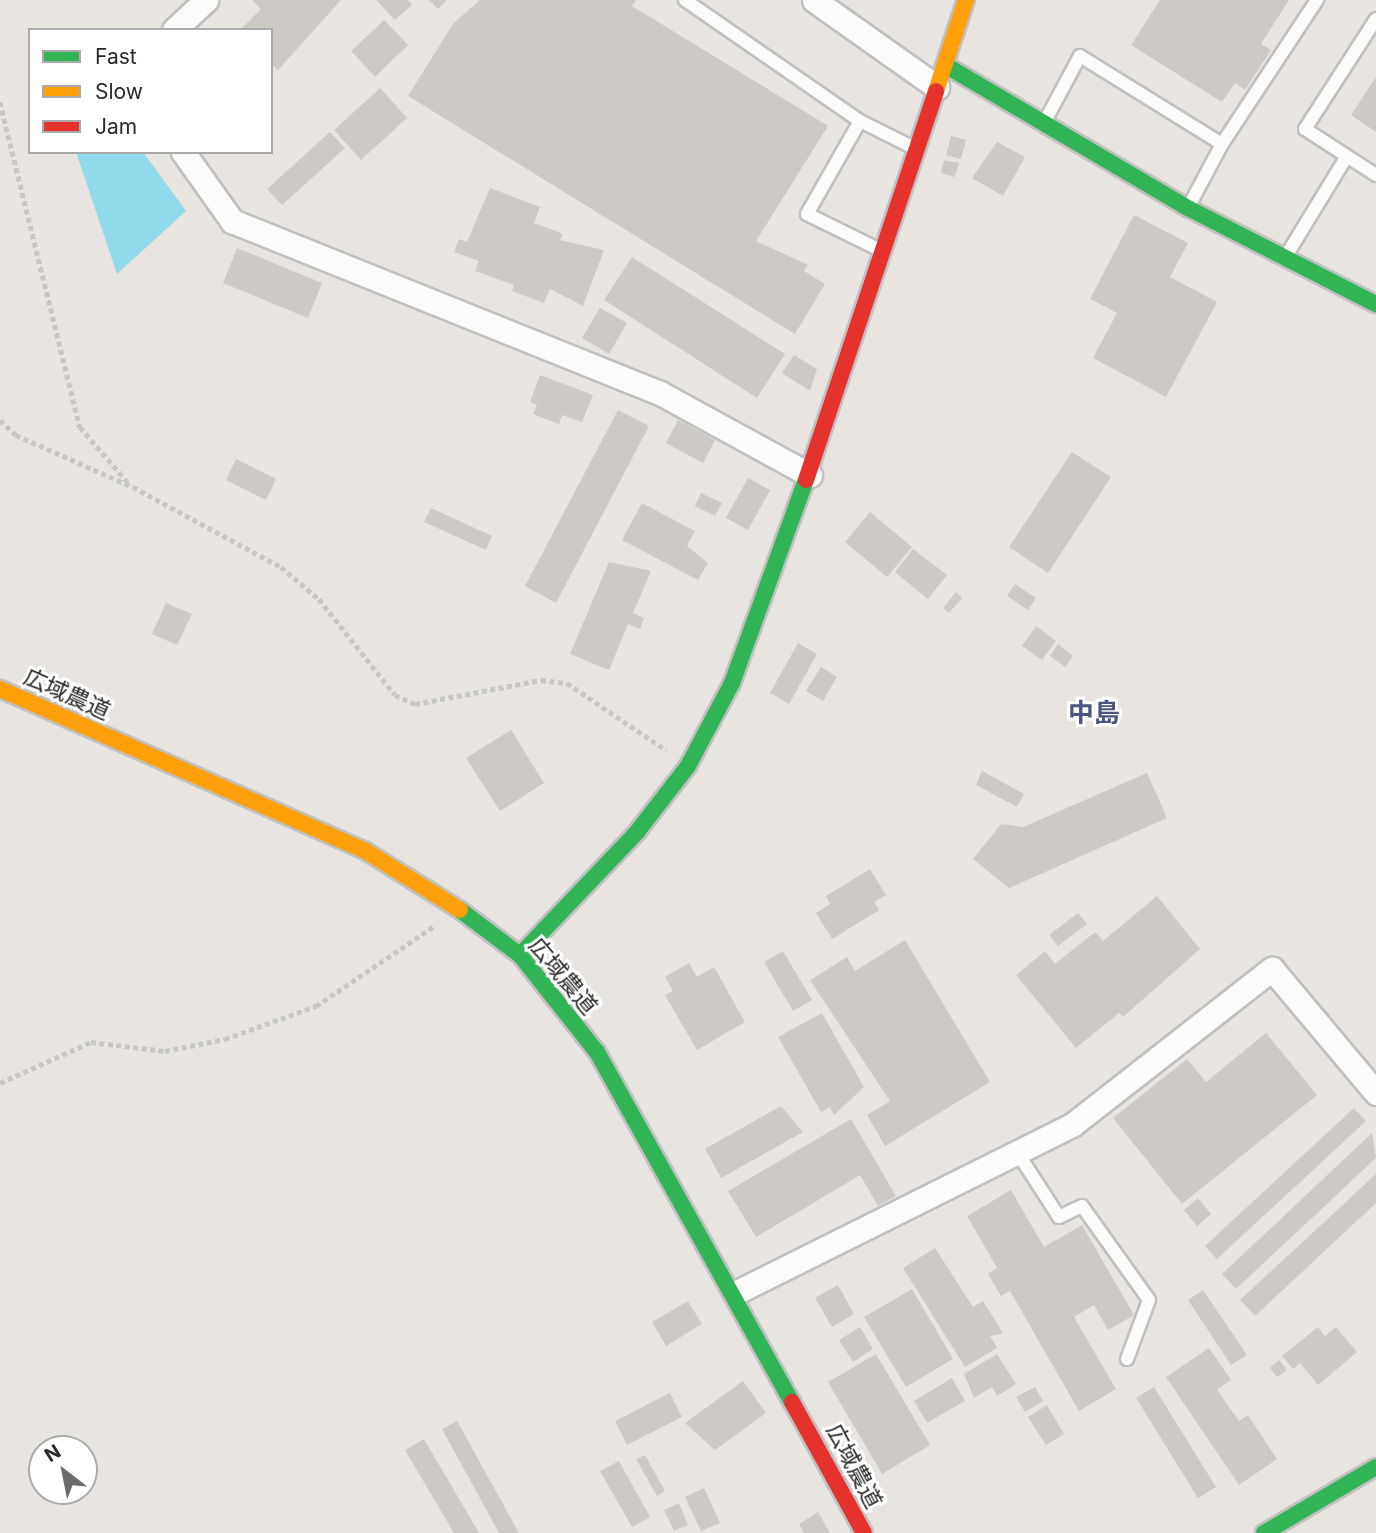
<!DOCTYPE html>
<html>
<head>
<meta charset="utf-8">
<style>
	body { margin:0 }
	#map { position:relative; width:1376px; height:1533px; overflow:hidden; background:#e8e4df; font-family:Inter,"Noto Sans JP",sans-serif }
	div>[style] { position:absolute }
	.water>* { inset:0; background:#90daec }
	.building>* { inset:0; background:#cdcac6 }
	.path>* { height:4.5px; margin-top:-2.25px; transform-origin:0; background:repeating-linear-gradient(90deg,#c6c6c5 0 5px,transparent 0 8.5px) }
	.roads { filter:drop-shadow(2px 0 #c1c0c1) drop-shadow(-2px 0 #c1c0c1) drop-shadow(0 2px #c1c0c1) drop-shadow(0 -2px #c1c0c1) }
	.lane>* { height:12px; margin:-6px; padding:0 6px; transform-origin:6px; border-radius:6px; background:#fcfbfa }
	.street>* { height:23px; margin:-11.5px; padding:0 11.5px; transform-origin:11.5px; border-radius:11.5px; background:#fcfbfa }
	.fast>* { height:16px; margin:-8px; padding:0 8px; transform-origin:8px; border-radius:8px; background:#30b455 }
	.slow>* { height:16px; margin:-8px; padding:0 8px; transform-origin:8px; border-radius:8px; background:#ff9f0a }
	.jam>* { height:16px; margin:-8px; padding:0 8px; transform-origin:8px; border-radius:8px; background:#e5322d }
	span { translate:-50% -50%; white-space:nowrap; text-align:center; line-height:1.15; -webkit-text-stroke:6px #fff; paint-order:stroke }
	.street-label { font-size:23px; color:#2a2a2a }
	.quarter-label { font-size:26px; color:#49557c; font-weight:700 }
	.legend { position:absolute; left:28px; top:28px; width:245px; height:126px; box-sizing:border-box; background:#fff; border:2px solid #aaa; margin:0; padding:9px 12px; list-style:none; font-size:21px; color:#2a2a2a }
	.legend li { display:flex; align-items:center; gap:14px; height:35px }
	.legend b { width:35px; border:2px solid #aaa }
	.north { position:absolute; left:28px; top:1435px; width:70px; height:70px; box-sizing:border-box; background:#fff; border:2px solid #aaa; border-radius:50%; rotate:328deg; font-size:19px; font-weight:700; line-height:28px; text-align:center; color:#2a2a2a }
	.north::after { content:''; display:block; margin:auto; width:24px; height:32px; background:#6c6b69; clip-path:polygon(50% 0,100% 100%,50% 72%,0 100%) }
</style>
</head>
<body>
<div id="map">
	<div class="water">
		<div style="clip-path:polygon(76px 152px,143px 152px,186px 211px,117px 274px)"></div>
	</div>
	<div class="building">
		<div style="clip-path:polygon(252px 0,341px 0,278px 70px,271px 64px,271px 30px,240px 30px,261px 9px)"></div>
		<div style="clip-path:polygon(376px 0,408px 0,412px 5px,395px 20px)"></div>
		<div style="clip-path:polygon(429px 0,447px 0,438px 9px)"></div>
		<div style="clip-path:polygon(480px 0,636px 0,632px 6px,828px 126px,756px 241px,808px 265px,804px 271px,825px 284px,795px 334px,408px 96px,453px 24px)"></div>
		<div style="clip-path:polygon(1160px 0,1289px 0,1261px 44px,1271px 50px,1245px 90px,1235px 83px,1222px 102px,1131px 45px)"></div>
		<div style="clip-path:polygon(384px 20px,408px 45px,375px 77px,351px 51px)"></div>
		<div style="clip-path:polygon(1376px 77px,1376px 132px,1351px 115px)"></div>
		<div style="clip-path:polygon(380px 88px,407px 118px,361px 160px,334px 130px)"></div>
		<div style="clip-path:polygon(330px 132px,345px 148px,282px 205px,267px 189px)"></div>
		<div style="clip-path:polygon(951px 136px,966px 140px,961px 159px,946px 155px)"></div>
		<div style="clip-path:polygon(997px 142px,1025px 157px,1003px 196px,972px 178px)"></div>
		<div style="clip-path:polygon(944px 160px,959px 163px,955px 177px,941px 173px)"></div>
		<div style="clip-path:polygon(490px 188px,540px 207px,534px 223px,563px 234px,560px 240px,604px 250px,583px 306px,550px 289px,544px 303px,512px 291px,514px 285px,475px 271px,479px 261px,454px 252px,459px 239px,467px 242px)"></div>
		<div style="clip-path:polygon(1134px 215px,1188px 243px,1170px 277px,1217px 302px,1166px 397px,1093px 358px,1117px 313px,1090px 299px)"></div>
		<div style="clip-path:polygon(237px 248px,322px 283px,308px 318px,223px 283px)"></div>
		<div style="clip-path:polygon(632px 257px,785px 354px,757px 398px,604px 300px)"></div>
		<div style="clip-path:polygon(600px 308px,627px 323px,609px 354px,582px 338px)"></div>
		<div style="clip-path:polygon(794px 355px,817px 369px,810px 391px,782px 373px)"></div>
		<div style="clip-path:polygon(540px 375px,593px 395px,582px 422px,562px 415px,559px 424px,533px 414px,537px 405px,530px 402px)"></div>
		<div style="clip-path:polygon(618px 410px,649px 426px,556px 603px,525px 586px)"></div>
		<div style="clip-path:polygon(678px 420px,715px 440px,703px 463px,666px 443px)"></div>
		<div style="clip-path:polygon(1072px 452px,1111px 477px,1048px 573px,1009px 547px)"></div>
		<div style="clip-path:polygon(236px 459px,276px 479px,266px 500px,226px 480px)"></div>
		<div style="clip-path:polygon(748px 478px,770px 490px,748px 530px,726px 518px)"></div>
		<div style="clip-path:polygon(701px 493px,722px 503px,715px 516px,695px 506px)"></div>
		<div style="clip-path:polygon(642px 503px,695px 531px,687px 546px,708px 563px,698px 580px,622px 540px)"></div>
		<div style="clip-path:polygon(431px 508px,492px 536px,486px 550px,424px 522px)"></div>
		<div style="clip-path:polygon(870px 512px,912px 547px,887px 577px,845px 542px)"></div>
		<div style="clip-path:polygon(913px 549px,947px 575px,928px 599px,895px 572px)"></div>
		<div style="clip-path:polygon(609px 562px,651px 571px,633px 613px,644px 618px,640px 629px,628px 624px,609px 670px,570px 654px)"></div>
		<div style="clip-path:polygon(1015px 584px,1036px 598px,1028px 610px,1007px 596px)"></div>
		<div style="clip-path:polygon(956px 592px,962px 598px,949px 613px,943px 608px)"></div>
		<div style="clip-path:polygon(166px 603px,192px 614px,177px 645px,152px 634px)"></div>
		<div style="clip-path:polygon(1036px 626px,1056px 641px,1042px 660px,1022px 646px)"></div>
		<div style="clip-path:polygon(798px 643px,817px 654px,789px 704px,770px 693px)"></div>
		<div style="clip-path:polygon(1058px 644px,1073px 656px,1065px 667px,1050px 656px)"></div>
		<div style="clip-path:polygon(821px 667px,837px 677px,823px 701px,806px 691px)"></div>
		<div style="clip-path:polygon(511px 730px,544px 783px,500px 811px,466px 758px)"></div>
		<div style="clip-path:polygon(982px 771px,1024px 794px,1017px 807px,976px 785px)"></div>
		<div style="clip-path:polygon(1147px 773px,1167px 818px,1009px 888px,973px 859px,1001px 824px,1023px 827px)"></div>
		<div style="clip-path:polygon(870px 869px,886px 895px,874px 902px,879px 910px,832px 939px,816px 913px,830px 904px,826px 896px)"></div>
		<div style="clip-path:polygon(1157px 896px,1200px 949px,1123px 1017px,1119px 1013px,1076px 1048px,1016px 975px,1045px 951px,1055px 964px,1095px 932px,1103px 941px)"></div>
		<div style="clip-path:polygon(1078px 913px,1087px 924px,1058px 946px,1049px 935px)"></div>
		<div style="clip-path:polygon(905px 940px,990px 1082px,885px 1146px,867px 1115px,890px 1101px,810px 980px,847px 957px,855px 971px)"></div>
		<div style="clip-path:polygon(783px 951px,812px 1000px,793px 1011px,764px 962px)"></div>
		<div style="clip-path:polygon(689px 963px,697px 977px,714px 967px,745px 1022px,697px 1050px,665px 995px,673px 991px,665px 977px)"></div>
		<div style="clip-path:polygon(822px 1013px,864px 1087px,834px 1115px,830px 1107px,821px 1112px,778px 1037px)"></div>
		<div style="clip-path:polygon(1266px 1033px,1317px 1095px,1182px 1204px,1113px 1118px,1187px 1059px,1206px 1082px)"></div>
		<div style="clip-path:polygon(781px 1106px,803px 1132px,721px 1178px,705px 1149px)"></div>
		<div style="clip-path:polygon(1354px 1108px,1366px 1121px,1217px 1259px,1205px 1246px)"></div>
		<div style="clip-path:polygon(851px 1119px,896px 1196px,878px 1206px,860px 1175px,756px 1237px,728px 1191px)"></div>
		<div style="clip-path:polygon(1372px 1133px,1376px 1158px,1236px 1289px,1222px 1274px)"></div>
		<div style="clip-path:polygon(1376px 1174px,1376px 1203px,1255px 1316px,1240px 1300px)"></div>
		<div style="clip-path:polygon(1011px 1190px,1044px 1247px,1082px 1225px,1134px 1315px,1108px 1330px,1094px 1305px,1074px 1317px,1116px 1389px,1079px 1411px,1010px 1291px,1001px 1296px,988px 1274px,997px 1268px,967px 1216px)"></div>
		<div style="clip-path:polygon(1198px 1198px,1211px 1214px,1197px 1226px,1184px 1210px)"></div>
		<div style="clip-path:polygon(935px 1248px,973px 1307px,983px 1301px,1003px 1333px,990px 1336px,997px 1348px,965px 1367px,903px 1268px)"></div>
		<div style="clip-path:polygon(838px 1285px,854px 1314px,832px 1327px,815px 1298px)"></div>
		<div style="clip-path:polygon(912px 1289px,953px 1359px,906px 1387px,864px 1317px)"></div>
		<div style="clip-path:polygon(1203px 1290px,1247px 1355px,1231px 1365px,1188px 1300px)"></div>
		<div style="clip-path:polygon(688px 1301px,702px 1324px,666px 1346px,652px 1322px)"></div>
		<div style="clip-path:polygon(860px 1327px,873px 1349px,853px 1362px,839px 1340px)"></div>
		<div style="clip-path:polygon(1318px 1327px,1325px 1336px,1336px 1327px,1357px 1352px,1318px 1385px,1300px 1363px,1293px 1369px,1282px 1356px)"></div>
		<div style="clip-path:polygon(1209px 1348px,1231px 1380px,1217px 1390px,1239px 1421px,1248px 1415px,1277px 1459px,1239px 1485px,1166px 1377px)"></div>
		<div style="clip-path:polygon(876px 1354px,930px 1445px,882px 1474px,828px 1382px)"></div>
		<div style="clip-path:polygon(997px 1354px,1016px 1384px,997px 1396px,992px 1387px,974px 1398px,964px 1374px)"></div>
		<div style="clip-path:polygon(1279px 1360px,1287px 1370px,1277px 1377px,1270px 1368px)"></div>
		<div style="clip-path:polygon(952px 1378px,965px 1401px,927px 1423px,914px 1401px)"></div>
		<div style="clip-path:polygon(743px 1381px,766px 1413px,715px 1450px,685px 1423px)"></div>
		<div style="clip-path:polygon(1035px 1387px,1043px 1401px,1025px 1412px,1016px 1397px)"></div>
		<div style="clip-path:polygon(1154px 1387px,1216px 1487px,1198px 1498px,1136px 1398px)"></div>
		<div style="clip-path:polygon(670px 1393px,682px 1417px,627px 1445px,615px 1421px)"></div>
		<div style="clip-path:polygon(1047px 1405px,1064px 1434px,1046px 1445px,1028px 1417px)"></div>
		<div style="clip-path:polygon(457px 1421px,519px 1533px,499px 1533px,442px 1429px)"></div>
		<div style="clip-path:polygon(424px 1439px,479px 1533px,454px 1533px,405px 1450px)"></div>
		<div style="clip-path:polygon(645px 1455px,665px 1491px,657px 1496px,636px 1459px)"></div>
		<div style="clip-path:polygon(619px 1461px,650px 1517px,632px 1527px,600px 1471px)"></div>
		<div style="clip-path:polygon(704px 1488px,720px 1523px,701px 1531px,685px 1497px)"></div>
		<div style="clip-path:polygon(679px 1503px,688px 1525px,674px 1531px,664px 1510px)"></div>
		<div style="clip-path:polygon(818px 1512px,830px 1533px,804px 1533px,799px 1524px)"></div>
	</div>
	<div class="path">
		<div style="left:0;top:102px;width:335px;rotate:76.2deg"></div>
		<div style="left:80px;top:427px;width:77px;rotate:49.2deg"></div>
		<div style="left:0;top:420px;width:22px;rotate:43deg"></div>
		<div style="left:16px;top:435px;width:128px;rotate:24deg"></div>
		<div style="left:133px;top:487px;width:168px;rotate:28.4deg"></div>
		<div style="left:281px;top:567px;width:50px;rotate:40.1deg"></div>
		<div style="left:319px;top:599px;width:122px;rotate:51.6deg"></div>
		<div style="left:395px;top:695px;width:22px;rotate:24deg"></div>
		<div style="left:415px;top:704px;width:128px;rotate:-10.8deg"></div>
		<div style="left:541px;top:680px;width:26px;rotate:7deg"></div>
		<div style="left:567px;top:683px;width:120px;rotate:34.1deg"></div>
		<div style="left:0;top:1083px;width:100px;rotate:-24.3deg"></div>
		<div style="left:91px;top:1042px;width:75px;rotate:6.9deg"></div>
		<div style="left:165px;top:1051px;width:61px;rotate:-11.3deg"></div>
		<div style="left:225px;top:1039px;width:97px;rotate:-19.9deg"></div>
		<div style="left:316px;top:1006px;width:143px;rotate:-34.1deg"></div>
	</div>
	<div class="roads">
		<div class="lane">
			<div style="left:685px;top:0;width:213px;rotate:34.7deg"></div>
			<div style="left:860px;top:121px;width:107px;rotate:119.7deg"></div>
			<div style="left:807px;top:214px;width:84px;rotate:26.3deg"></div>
			<div style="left:1376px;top:19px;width:131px;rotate:122.8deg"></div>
			<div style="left:1305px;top:129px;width:85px;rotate:32.9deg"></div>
			<div style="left:860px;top:121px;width:63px;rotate:26.6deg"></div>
			<div style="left:1044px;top:123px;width:76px;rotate:-61.8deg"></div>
			<div style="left:1080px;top:56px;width:167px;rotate:31.8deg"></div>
			<div style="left:1222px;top:144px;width:70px;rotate:118deg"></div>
			<div style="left:1222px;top:144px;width:173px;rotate:-56.6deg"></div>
			<div style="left:1286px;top:256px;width:117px;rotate:-58.6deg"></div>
			<div style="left:1017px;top:1152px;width:77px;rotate:57.1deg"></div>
			<div style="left:1059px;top:1217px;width:25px;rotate:-26deg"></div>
			<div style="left:1082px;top:1206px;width:115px;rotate:54.5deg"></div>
			<div style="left:1149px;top:1300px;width:63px;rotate:110.4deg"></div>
		</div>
		<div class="street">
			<div style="left:814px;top:0;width:151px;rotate:35.3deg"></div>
			<div style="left:174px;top:30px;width:44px;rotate:-43.2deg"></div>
			<div style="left:183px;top:152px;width:85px;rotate:54.6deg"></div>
			<div style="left:232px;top:221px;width:461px;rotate:21.9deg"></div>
			<div style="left:660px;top:393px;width:171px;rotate:28.7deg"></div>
			<div style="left:735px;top:1293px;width:377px;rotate:-26.5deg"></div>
			<div style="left:1072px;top:1125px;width:254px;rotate:-38deg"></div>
			<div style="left:1272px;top:969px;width:162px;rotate:50deg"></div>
		</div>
		<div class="fast">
			<div style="left:945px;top:65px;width:282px;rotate:30.5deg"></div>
			<div style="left:1188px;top:208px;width:211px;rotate:27.1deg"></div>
			<div style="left:460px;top:910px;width:75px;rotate:36.9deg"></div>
			<div style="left:520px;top:955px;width:124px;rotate:51.6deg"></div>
			<div style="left:597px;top:1052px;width:401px;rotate:60.9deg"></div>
			<div style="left:520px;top:955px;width:170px;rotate:-46.4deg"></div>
			<div style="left:637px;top:832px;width:83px;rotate:-52.3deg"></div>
			<div style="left:688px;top:766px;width:94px;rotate:-62.1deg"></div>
			<div style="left:732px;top:683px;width:216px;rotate:-70deg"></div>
			<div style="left:1264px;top:1533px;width:130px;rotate:-30.5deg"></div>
		</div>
		<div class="slow">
			<div style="left:936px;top:91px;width:96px;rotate:-71.8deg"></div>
			<div style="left:0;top:689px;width:398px;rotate:23.9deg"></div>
			<div style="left:364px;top:850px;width:113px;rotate:32deg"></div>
		</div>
		<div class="jam">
			<div style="left:806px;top:480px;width:410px;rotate:-71.5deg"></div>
			<div style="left:792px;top:1402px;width:149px;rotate:61.2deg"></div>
		</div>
	</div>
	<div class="street-label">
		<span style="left:67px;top:694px;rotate:24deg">広域農道</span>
		<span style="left:563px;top:976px;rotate:50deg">広域農道</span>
		<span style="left:854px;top:1466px;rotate:62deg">広域農道</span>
	</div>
	<div class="quarter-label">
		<span style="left:1094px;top:713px">中島</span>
	</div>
	<ul class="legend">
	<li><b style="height:9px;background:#30b455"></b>Fast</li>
	<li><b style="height:9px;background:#ff9f0a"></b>Slow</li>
	<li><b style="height:9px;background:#e5322d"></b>Jam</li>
	</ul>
	<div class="north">N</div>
</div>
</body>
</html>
